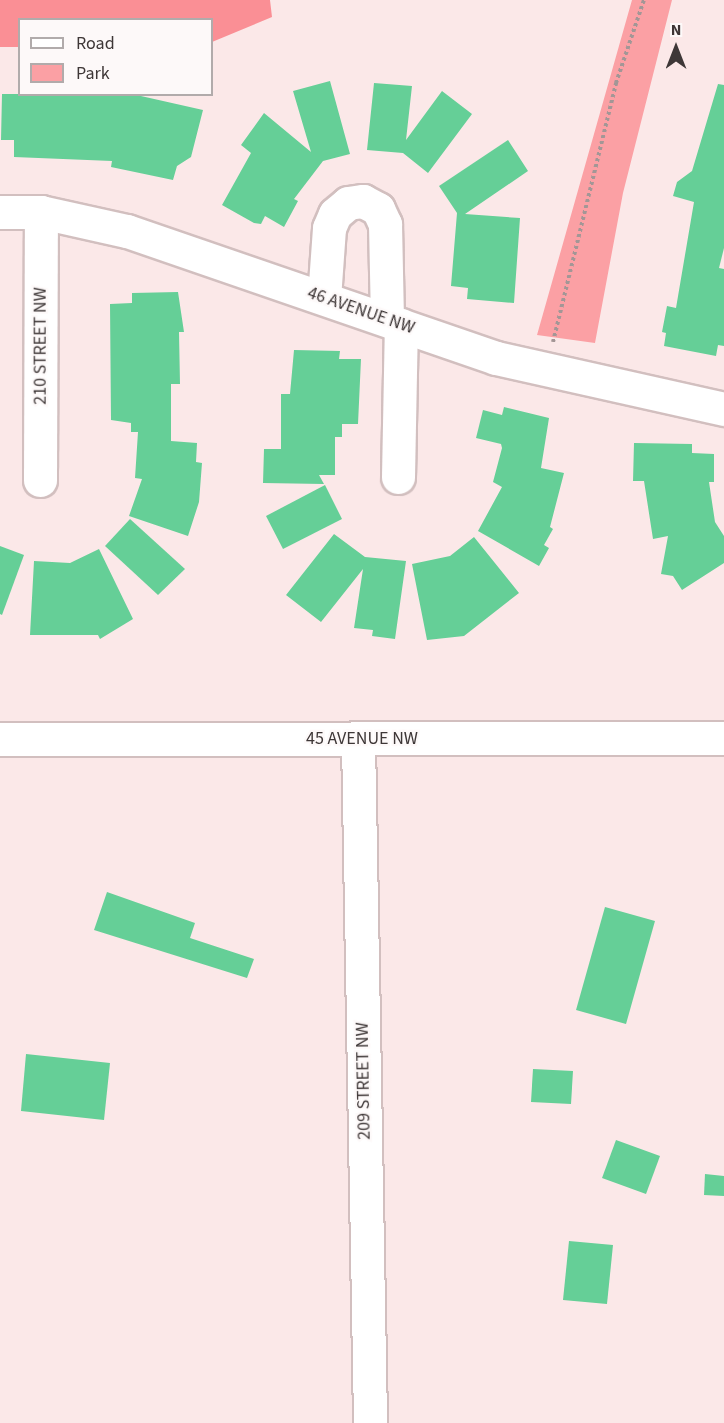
<!DOCTYPE html>
<html>
<head>
<meta charset="utf-8">
<style>
	body { margin:0 }
	#map { position:relative; width:724px; height:1423px; overflow:hidden; background:#fbe8e8; font-family:"Source Sans 3",sans-serif }
	div>[style] { position:absolute }
	.green>* { inset:0; background:#fba0a4 }
	.forest>* { inset:0; background:#fa8f95 }
	.building>* { inset:0; background:#65cf97 }
	.path>* { height:4px; margin-top:-2px; transform-origin:0; background:repeating-linear-gradient(90deg,#a39696 0 3px,transparent 0 6px) }
	.roads { filter:drop-shadow(2px 0 #d2bfbf) drop-shadow(-2px 0 #d2bfbf) drop-shadow(0 2px #d2bfbf) drop-shadow(0 -2px #d2bfbf) }
	.minor>* { height:33px; margin:-16.5px; padding:0 16.5px; transform-origin:16.5px; border-radius:16.5px; background:#fff }
	span { translate:-50% -50%; white-space:nowrap; text-align:center; line-height:1.15; -webkit-text-stroke:4.5px #fdf9f9; paint-order:stroke }
	.street-label { font-size:18px; color:#3e3737 }
	.legend { position:absolute; left:18px; top:18px; width:195px; height:78px; box-sizing:border-box; background:#fdf9f9; border:2px solid #b1abab; margin:0; padding:8px 10px; list-style:none; font-size:18px; color:#3e3737 }
	.legend li { display:flex; align-items:center; gap:12px; height:30px }
	.legend b { width:30px; border:2px solid #b1abab }
	.north { position:absolute; left:646px; top:18px; width:60px; height:60px; -webkit-text-stroke:4px #fdf9f9; paint-order:stroke; rotate:0deg; font-size:16px; font-weight:700; line-height:24px; text-align:center; color:#3e3737 }
	.north::after { content:''; display:block; margin:auto; width:21px; height:27px; background:#3e3737; clip-path:polygon(50% 0,100% 100%,50% 72%,0 100%) }
</style>
</head>
<body>
<div id="map">
	<div class="green">
		<div style="clip-path:polygon(632px 0,672px 0,623px 193px,595px 343px,537px 335px)"></div>
	</div>
	<div class="forest">
		<div style="clip-path:polygon(0 0,270px 0,272px 17px,212px 42px,212px 20px,20px 20px,19px 47px,0 47px)"></div>
	</div>
	<div class="building">
		<div style="clip-path:polygon(330px 81px,350px 154px,323px 161px,294px 199px,298px 201px,284px 227px,265px 216px,261px 224px,254px 223px,222px 205px,251px 153px,241px 145px,264px 113px,311px 152px,293px 91px)"></div>
		<div style="clip-path:polygon(374px 83px,412px 86px,406px 140px,442px 91px,472px 114px,428px 173px,403px 153px,367px 150px)"></div>
		<div style="clip-path:polygon(718px 84px,724px 85px,724px 248px,719px 268px,724px 269px,724px 346px,718px 345px,716px 356px,664px 346px,666px 333px,662px 332px,667px 306px,676px 308px,694px 202px,673px 196px,677px 182px,692px 171px)"></div>
		<div style="clip-path:polygon(2px 94px,132px 94px,203px 110px,191px 157px,177px 166px,173px 180px,111px 167px,112px 161px,14px 157px,14px 140px,1px 140px)"></div>
		<div style="clip-path:polygon(508px 140px,528px 171px,465px 214px,520px 218px,514px 303px,467px 299px,468px 288px,451px 286px,457px 213px,439px 186px)"></div>
		<div style="clip-path:polygon(178px 292px,184px 332px,179px 332px,180px 384px,171px 384px,171px 441px,197px 443px,196px 462px,202px 463px,199px 502px,188px 536px,129px 516px,142px 479px,135px 478px,138px 432px,131px 432px,131px 423px,111px 420px,110px 304px,132px 303px,132px 293px)"></div>
		<div style="clip-path:polygon(294px 350px,340px 351px,339px 359px,361px 359px,358px 424px,342px 424px,342px 437px,335px 437px,335px 475px,319px 475px,324px 484px,263px 483px,264px 449px,281px 449px,281px 394px,290px 394px)"></div>
		<div style="clip-path:polygon(504px 407px,549px 418px,541px 468px,564px 473px,550px 527px,553px 529px,544px 545px,549px 548px,539px 566px,478px 531px,502px 487px,493px 482px,502px 448px,501px 444px,476px 438px,483px 410px,502px 415px)"></div>
		<div style="clip-path:polygon(634px 443px,692px 444px,692px 453px,714px 454px,714px 482px,709px 482px,715px 522px,724px 536px,724px 563px,682px 590px,673px 576px,661px 574px,668px 536px,653px 539px,644px 481px,633px 481px)"></div>
		<div style="clip-path:polygon(325px 485px,342px 519px,283px 549px,266px 516px)"></div>
		<div style="clip-path:polygon(130px 519px,185px 569px,158px 595px,105px 546px)"></div>
		<div style="clip-path:polygon(334px 534px,365px 557px,406px 561px,395px 639px,372px 636px,373px 630px,354px 628px,363px 569px,321px 622px,286px 595px)"></div>
		<div style="clip-path:polygon(474px 537px,519px 593px,464px 636px,427px 640px,412px 564px,450px 556px)"></div>
		<div style="clip-path:polygon(0 546px,24px 555px,2px 615px,0 614px)"></div>
		<div style="clip-path:polygon(99px 549px,133px 619px,100px 639px,98px 635px,30px 635px,34px 561px,70px 563px)"></div>
		<div style="clip-path:polygon(107px 892px,195px 923px,190px 938px,254px 959px,247px 978px,94px 930px)"></div>
		<div style="clip-path:polygon(605px 907px,655px 921px,626px 1024px,576px 1010px)"></div>
		<div style="clip-path:polygon(26px 1054px,110px 1063px,104px 1120px,21px 1111px)"></div>
		<div style="clip-path:polygon(533px 1069px,573px 1071px,571px 1104px,531px 1102px)"></div>
		<div style="clip-path:polygon(616px 1140px,660px 1156px,646px 1194px,602px 1178px)"></div>
		<div style="clip-path:polygon(705px 1174px,724px 1176px,724px 1196px,704px 1195px)"></div>
		<div style="clip-path:polygon(569px 1241px,613px 1245px,607px 1304px,563px 1300px)"></div>
	</div>
	<div class="path">
		<div style="left:553px;top:342px;width:267px;rotate:-76.3deg"></div>
		<div style="left:616px;top:83px;width:88px;rotate:-71.4deg"></div>
	</div>
	<div class="roads">
		<div class="minor">
			<div style="left:0;top:212px;width:41px"></div>
			<div style="left:41px;top:212px;width:88px;rotate:12.5deg"></div>
			<div style="left:127px;top:231px;width:390px;rotate:19deg"></div>
			<div style="left:496px;top:358px;width:234px;rotate:12.6deg"></div>
			<div style="left:324px;top:298px;width:70px;rotate:-85.9deg"></div>
			<div style="left:329px;top:228px;width:15px;rotate:-67deg"></div>
			<div style="left:335px;top:214px;width:17px;rotate:-40deg"></div>
			<div style="left:348px;top:203px;width:15px;rotate:-8deg"></div>
			<div style="left:363px;top:201px;width:17px;rotate:28deg"></div>
			<div style="left:378px;top:209px;width:17px;rotate:65deg"></div>
			<div style="left:385px;top:224px;width:96px;rotate:88.8deg"></div>
			<div style="left:398px;top:477px;width:152px;rotate:-88.9deg"></div>
			<div style="left:40px;top:480px;width:268px;rotate:-89.8deg"></div>
			<div style="left:0;top:739px;width:724px;rotate:-0.08deg"></div>
			<div style="left:358px;top:739px;width:684px;rotate:88.99deg"></div>
		</div>
	</div>
	<div class="street-label">
		<span style="left:361px;top:311px;rotate:19deg">46 AVENUE NW</span>
		<span style="left:41px;top:346px;rotate:-90deg">210 STREET NW</span>
		<span style="left:362px;top:739px">45 AVENUE NW</span>
		<span style="left:364px;top:1081px;rotate:-91deg">209 STREET NW</span>
	</div>
	<ul class="legend">
	<li><b style="height:8px;background:#fff"></b>Road</li>
	<li><b style="height:16px;background:#fba0a4"></b>Park</li>
	</ul>
	<div class="north">N</div>
</div>
</body>
</html>
